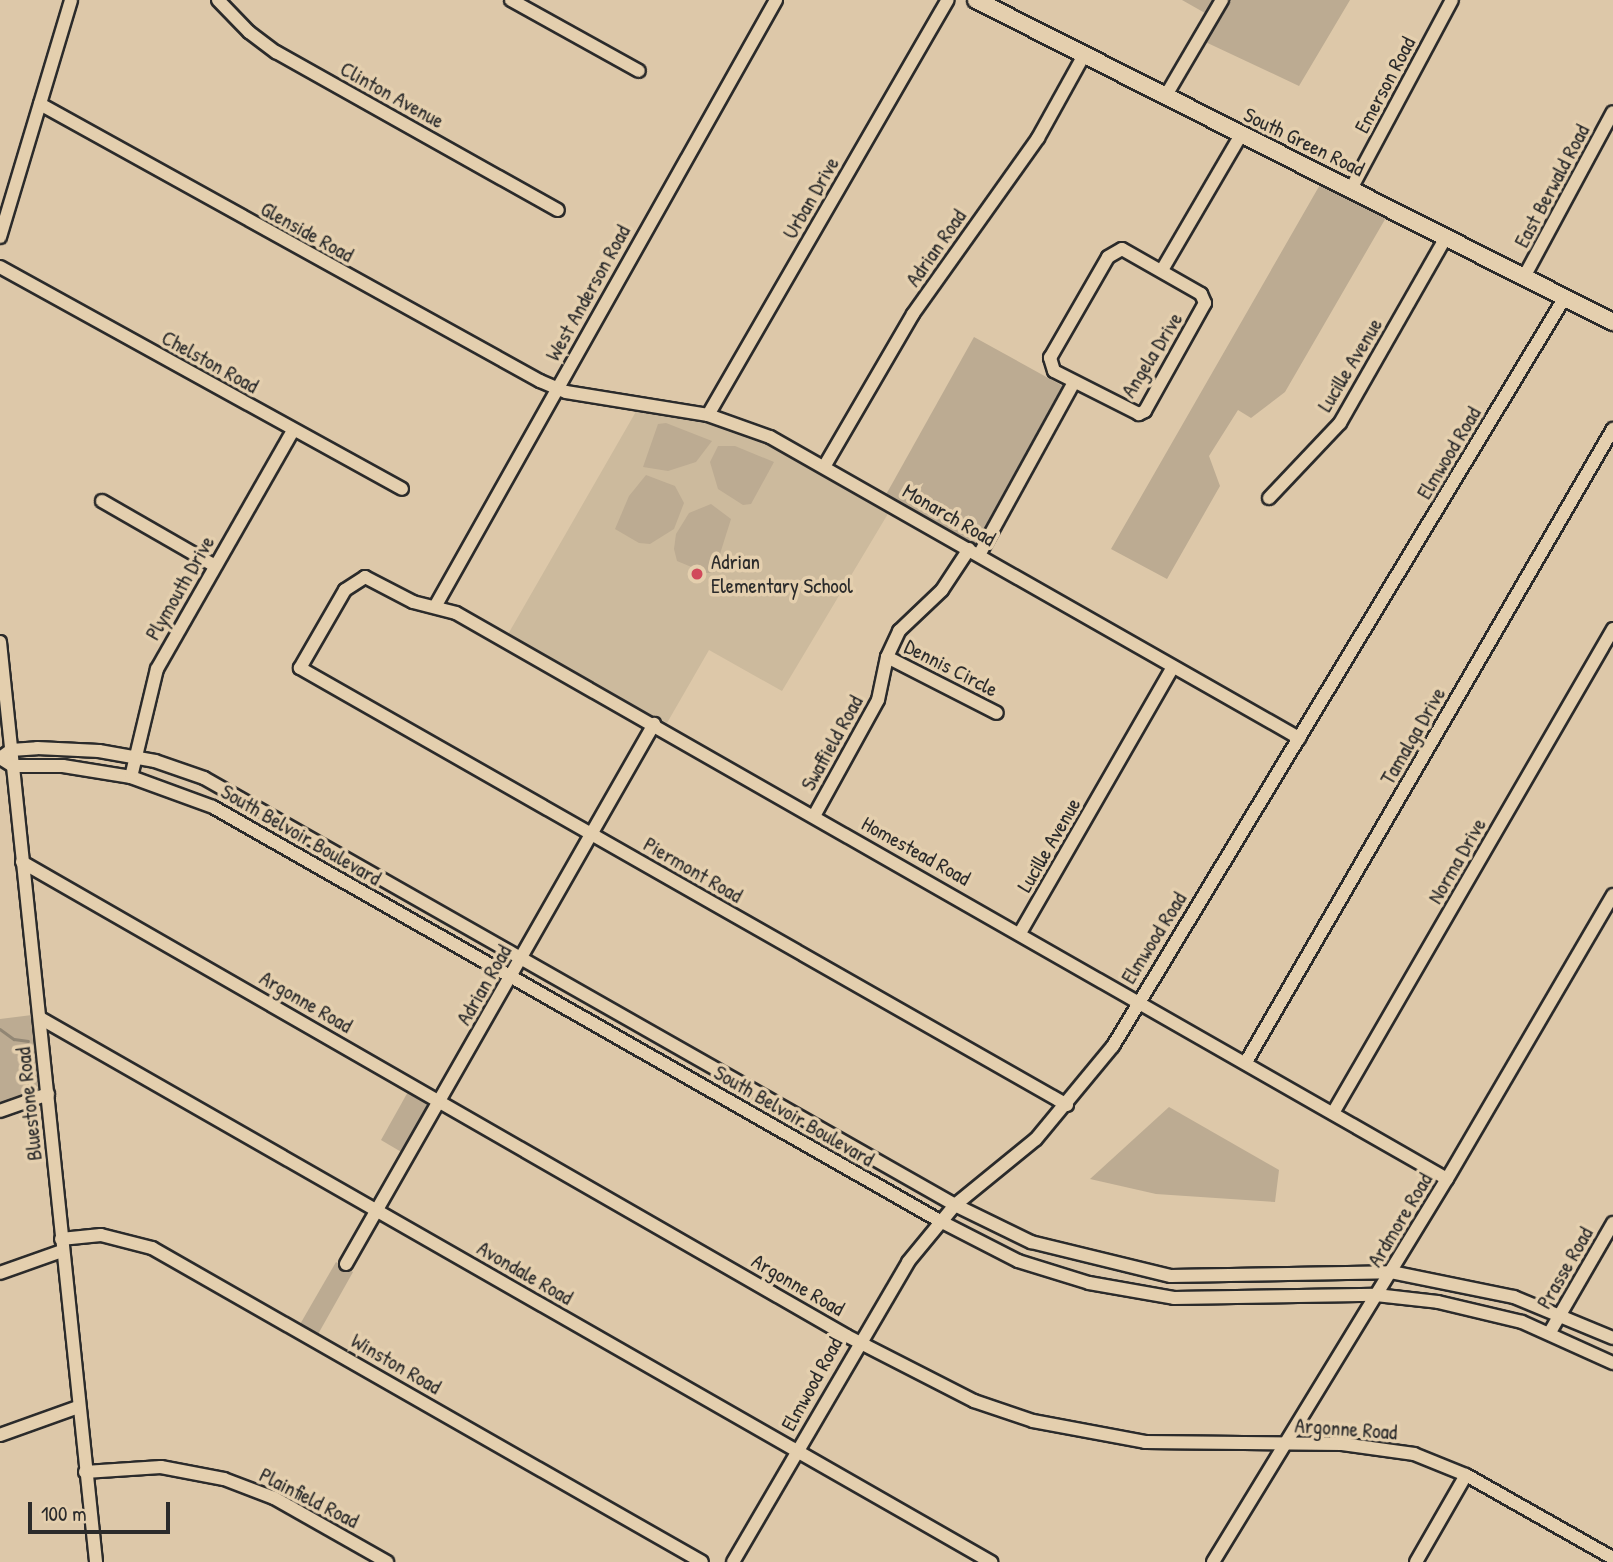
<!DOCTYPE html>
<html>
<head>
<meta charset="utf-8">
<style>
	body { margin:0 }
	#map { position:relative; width:1613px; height:1562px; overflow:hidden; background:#ddc8a9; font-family:"Patrick Hand",sans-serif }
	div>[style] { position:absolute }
	.built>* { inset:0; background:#ccba9d }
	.green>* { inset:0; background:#bcab92 }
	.stream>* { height:2.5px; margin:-1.25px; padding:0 1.25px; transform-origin:1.25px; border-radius:1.25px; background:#918674 }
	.roads { filter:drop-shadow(2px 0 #2b2b2b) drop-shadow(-2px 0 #2b2b2b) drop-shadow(0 2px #2b2b2b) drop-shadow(0 -2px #2b2b2b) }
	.minor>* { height:12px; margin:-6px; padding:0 6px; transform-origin:6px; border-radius:6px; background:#e4cfae }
	.major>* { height:16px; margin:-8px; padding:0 8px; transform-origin:8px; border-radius:8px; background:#e4cfae }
	.dots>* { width:19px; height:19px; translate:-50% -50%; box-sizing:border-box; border:4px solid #e4cfae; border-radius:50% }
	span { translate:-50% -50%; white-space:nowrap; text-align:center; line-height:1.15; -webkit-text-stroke:7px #e4cfae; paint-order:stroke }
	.street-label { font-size:21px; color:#2b2b2b }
	.poi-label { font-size:21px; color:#2b2b2b }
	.left { translate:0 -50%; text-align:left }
	.scale { position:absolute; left:28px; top:1502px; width:142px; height:32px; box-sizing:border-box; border:4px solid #2b2b2b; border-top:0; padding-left:9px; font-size:21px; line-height:24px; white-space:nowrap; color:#2b2b2b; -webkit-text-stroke:5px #e4cfae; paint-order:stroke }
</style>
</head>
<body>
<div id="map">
	<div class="built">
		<div style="clip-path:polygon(638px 408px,698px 419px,754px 437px,889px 512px,782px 691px,709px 650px,667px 723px,507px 636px)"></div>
	</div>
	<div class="green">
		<div style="clip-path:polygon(1182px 0,1350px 0,1299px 86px,1199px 39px,1212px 17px)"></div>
		<div style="clip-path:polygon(1325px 176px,1391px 209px,1285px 392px,1251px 418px,1238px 410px,1209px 456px,1220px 486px,1167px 579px,1111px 549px)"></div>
		<div style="clip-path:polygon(974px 337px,1070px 390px,979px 555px,883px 500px)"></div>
		<div style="clip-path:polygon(666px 423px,712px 441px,696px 462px,668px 471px,643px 467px,658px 424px)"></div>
		<div style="clip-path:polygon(718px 446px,735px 446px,774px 462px,751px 504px,743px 505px,718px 489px,710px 462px)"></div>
		<div style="clip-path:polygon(646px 475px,675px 486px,684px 503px,674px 529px,650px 544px,639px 543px,615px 529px,629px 496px)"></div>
		<div style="clip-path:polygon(711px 504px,731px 519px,714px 573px,706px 573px,677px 561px,674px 549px,676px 534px,689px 513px)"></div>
		<div style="clip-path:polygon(32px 1015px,39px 1085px,29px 1096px,0 1106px,0 1019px)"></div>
		<div style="clip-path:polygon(409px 1090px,426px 1101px,427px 1108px,403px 1153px,381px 1140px)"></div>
		<div style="clip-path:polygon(1169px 1107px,1279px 1170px,1275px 1202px,1156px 1194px,1090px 1179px)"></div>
		<div style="clip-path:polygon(336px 1262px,353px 1272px,317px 1336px,299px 1326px)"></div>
	</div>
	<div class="stream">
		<div style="left:0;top:1029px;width:17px;rotate:36deg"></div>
		<div style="left:14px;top:1039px;width:14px;rotate:8deg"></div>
	</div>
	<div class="roads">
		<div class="minor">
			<div style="left:218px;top:0;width:45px;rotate:45.9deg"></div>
			<div style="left:249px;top:32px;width:34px;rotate:37deg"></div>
			<div style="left:276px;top:52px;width:323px;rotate:29.3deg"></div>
			<div style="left:511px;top:0;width:146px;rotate:29deg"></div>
			<div style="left:1165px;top:97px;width:113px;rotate:-59.6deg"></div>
			<div style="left:40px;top:104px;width:572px;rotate:28.99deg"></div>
			<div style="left:540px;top:381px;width:28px;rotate:23deg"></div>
			<div style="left:566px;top:392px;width:144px;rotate:9.2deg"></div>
			<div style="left:708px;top:415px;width:66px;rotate:19.5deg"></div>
			<div style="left:770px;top:437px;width:609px;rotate:29.64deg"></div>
			<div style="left:1351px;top:189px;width:214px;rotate:-61.9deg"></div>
			<div style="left:0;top:237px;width:247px;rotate:-73.3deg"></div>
			<div style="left:1122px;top:249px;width:91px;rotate:29.7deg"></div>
			<div style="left:1201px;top:294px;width:10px;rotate:66deg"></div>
			<div style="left:1205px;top:303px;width:124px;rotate:119.1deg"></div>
			<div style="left:1145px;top:411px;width:7px;rotate:153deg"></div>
			<div style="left:1139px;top:414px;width:95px;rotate:-153.2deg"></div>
			<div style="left:1054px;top:371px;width:14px;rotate:-107deg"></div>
			<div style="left:1050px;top:358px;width:116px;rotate:-60.1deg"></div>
			<div style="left:1108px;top:257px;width:16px;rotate:-30deg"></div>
			<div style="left:0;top:267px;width:459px;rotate:28.9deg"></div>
			<div style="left:1162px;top:270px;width:156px;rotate:-59.7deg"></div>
			<div style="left:1524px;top:277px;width:187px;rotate:-61.7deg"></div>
			<div style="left:708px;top:415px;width:479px;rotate:-60deg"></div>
			<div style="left:824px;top:467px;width:177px;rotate:-59.8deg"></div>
			<div style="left:913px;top:314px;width:216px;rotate:-54.6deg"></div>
			<div style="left:1038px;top:138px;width:95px;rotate:-61deg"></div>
			<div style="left:1269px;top:498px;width:103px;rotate:-46.6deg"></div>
			<div style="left:1340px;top:423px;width:214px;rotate:-60.3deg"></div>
			<div style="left:102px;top:501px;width:130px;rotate:29.9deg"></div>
			<div style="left:979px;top:555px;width:197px;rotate:-61.2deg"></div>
			<div style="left:436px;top:605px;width:694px;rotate:-60.66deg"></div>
			<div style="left:0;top:642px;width:925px;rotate:84.04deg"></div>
			<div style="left:887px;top:657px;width:123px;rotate:27deg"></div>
			<div style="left:0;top:758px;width:15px;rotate:32deg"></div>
			<div style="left:13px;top:766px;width:50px"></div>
			<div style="left:63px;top:766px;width:69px;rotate:9.2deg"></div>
			<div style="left:131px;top:777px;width:87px;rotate:20.1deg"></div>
			<div style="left:213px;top:807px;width:837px;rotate:29.66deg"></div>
			<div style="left:940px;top:1221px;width:88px;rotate:27.1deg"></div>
			<div style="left:1018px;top:1261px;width:74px;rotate:17.2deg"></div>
			<div style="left:1089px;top:1283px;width:86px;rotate:10deg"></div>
			<div style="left:1174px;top:1298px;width:202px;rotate:-0.9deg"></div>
			<div style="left:1376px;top:1295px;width:62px;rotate:6.4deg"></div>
			<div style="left:1438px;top:1302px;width:86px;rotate:13.4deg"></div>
			<div style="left:1522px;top:1322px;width:100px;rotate:24.3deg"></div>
			<div style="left:0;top:758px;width:14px;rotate:-36deg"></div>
			<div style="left:11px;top:750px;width:26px;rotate:-4deg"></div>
			<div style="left:37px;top:748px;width:62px;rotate:2.8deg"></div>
			<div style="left:99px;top:751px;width:57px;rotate:10.1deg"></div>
			<div style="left:155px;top:761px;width:52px;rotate:19.1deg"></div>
			<div style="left:204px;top:778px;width:864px;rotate:29.62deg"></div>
			<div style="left:955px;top:1205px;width:85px;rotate:26deg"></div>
			<div style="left:1031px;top:1242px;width:144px;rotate:13.7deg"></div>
			<div style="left:1171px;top:1276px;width:220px;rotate:-1deg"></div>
			<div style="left:1391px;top:1272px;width:126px;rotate:11.5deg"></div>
			<div style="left:1514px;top:1297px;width:107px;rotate:22.5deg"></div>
			<div style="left:131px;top:777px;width:111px;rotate:-76.5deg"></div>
			<div style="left:157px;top:669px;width:274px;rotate:-60.3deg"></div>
			<div style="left:814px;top:816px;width:132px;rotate:-61.1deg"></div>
			<div style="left:878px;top:700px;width:44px;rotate:-78.2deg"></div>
			<div style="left:887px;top:657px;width:29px;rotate:-65deg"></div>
			<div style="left:899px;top:631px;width:59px;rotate:-43.6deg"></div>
			<div style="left:942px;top:590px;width:49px;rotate:-56.6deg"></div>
			<div style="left:22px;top:862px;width:951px;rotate:29.88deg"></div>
			<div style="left:847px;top:1336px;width:143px;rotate:27.1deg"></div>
			<div style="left:974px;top:1401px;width:62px;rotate:18.7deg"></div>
			<div style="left:1033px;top:1421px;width:114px;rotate:10.6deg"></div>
			<div style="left:1145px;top:1442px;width:197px;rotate:0.6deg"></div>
			<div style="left:1342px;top:1444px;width:73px;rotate:7.9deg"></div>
			<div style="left:1414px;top:1454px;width:56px;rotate:22deg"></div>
			<div style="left:1466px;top:1475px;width:169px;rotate:29.5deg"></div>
			<div style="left:1020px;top:933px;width:307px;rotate:-60.1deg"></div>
			<div style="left:40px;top:1018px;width:1096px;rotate:29.77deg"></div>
			<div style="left:1246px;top:1062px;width:732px;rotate:-59.9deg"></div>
			<div style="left:1067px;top:1105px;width:883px;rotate:-150.33deg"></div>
			<div style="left:300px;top:668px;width:90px;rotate:-60deg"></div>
			<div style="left:345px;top:590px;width:24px;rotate:-33deg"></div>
			<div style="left:365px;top:577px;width:54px;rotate:27.5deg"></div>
			<div style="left:413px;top:602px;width:44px;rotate:14.3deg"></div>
			<div style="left:456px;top:613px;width:1141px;rotate:29.73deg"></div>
			<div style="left:0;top:1111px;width:51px;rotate:-19.5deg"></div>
			<div style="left:1333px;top:1113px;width:559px;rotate:-59.95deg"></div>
			<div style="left:61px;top:1239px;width:40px;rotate:-5.7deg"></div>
			<div style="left:101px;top:1235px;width:53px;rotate:14.3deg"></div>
			<div style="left:152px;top:1248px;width:633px;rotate:29.72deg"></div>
			<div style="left:346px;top:1264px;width:622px;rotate:-60.3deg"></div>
			<div style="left:0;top:1273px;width:66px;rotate:-19.5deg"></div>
			<div style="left:1550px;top:1332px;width:126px;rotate:-60deg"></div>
			<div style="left:0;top:1435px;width:83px;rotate:-19.7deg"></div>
			<div style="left:85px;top:1472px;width:76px;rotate:-3.8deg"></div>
			<div style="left:161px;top:1467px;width:64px;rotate:10.8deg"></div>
			<div style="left:224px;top:1479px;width:53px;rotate:20.8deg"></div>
			<div style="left:274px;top:1498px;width:130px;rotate:29.5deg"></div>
			<div style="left:733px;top:1562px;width:347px;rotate:-59.7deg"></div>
			<div style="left:908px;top:1262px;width:74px;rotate:-50.5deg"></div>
			<div style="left:955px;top:1205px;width:104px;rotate:-39.2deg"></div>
			<div style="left:1036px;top:1139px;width:121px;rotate:-50.4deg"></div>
			<div style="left:1113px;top:1046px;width:875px;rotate:-58.89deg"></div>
			<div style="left:1213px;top:1562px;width:449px;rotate:-58.6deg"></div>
			<div style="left:1447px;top:1179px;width:329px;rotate:-59.7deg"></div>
			<div style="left:1416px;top:1562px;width:100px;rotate:-60.1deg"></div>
		</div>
		<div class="major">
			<div style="left:976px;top:0;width:714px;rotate:26.82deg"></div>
		</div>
	</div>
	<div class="dots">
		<div style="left:697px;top:574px;background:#d1495b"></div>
	</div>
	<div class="street-label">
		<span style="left:1385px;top:85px;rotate:-62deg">Emerson Road</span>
		<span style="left:392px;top:95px;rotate:29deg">Clinton Avenue</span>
		<span style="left:1304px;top:142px;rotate:26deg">South Green Road</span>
		<span style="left:1552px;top:186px;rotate:-62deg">East Berwald Road</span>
		<span style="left:811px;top:198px;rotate:-60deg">Urban Drive</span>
		<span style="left:307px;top:232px;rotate:29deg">Glenside Road</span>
		<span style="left:936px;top:248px;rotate:-55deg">Adrian Road</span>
		<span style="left:588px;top:293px;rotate:-61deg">West Anderson Road</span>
		<span style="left:1152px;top:355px;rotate:-58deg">Angela Drive</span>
		<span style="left:210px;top:362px;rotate:29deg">Chelston Road</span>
		<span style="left:1350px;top:365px;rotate:-59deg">Lucille Avenue</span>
		<span style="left:1449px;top:453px;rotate:-59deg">Elmwood Road</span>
		<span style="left:949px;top:515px;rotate:30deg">Monarch Road</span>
		<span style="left:180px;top:588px;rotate:-60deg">Plymouth Drive</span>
		<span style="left:951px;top:668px;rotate:27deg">Dennis Circle</span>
		<span style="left:1413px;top:736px;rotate:-60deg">Tamalga Drive</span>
		<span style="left:832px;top:743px;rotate:-61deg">Swaffield Road</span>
		<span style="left:301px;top:835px;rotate:30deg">South Belvoir Boulevard</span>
		<span style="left:1049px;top:845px;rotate:-60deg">Lucille Avenue</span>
		<span style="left:916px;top:851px;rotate:29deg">Homestead Road</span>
		<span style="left:1457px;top:861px;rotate:-60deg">Norma Drive</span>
		<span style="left:693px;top:870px;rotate:30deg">Piermont Road</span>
		<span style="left:1154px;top:938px;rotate:-58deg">Elmwood Road</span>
		<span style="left:484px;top:985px;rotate:-60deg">Adrian Road</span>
		<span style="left:306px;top:1002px;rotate:30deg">Argonne Road</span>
		<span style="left:29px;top:1104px;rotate:-96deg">Bluestone Road</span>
		<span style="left:794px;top:1116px;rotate:30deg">South Belvoir Boulevard</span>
		<span style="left:1400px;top:1220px;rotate:-59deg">Ardmore Road</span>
		<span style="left:1565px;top:1268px;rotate:-60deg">Prasse Road</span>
		<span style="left:525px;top:1273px;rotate:30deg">Avondale Road</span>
		<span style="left:798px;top:1285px;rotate:30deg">Argonne Road</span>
		<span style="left:396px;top:1364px;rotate:30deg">Winston Road</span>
		<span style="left:812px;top:1384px;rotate:-61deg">Elmwood Road</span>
		<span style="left:1346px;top:1429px;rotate:4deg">Argonne Road</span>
		<span style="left:309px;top:1498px;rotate:27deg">Plainfield Road</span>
	</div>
	<div class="poi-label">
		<span class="left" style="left:711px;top:574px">Adrian<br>Elementary School</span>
	</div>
	<div class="scale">100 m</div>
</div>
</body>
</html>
